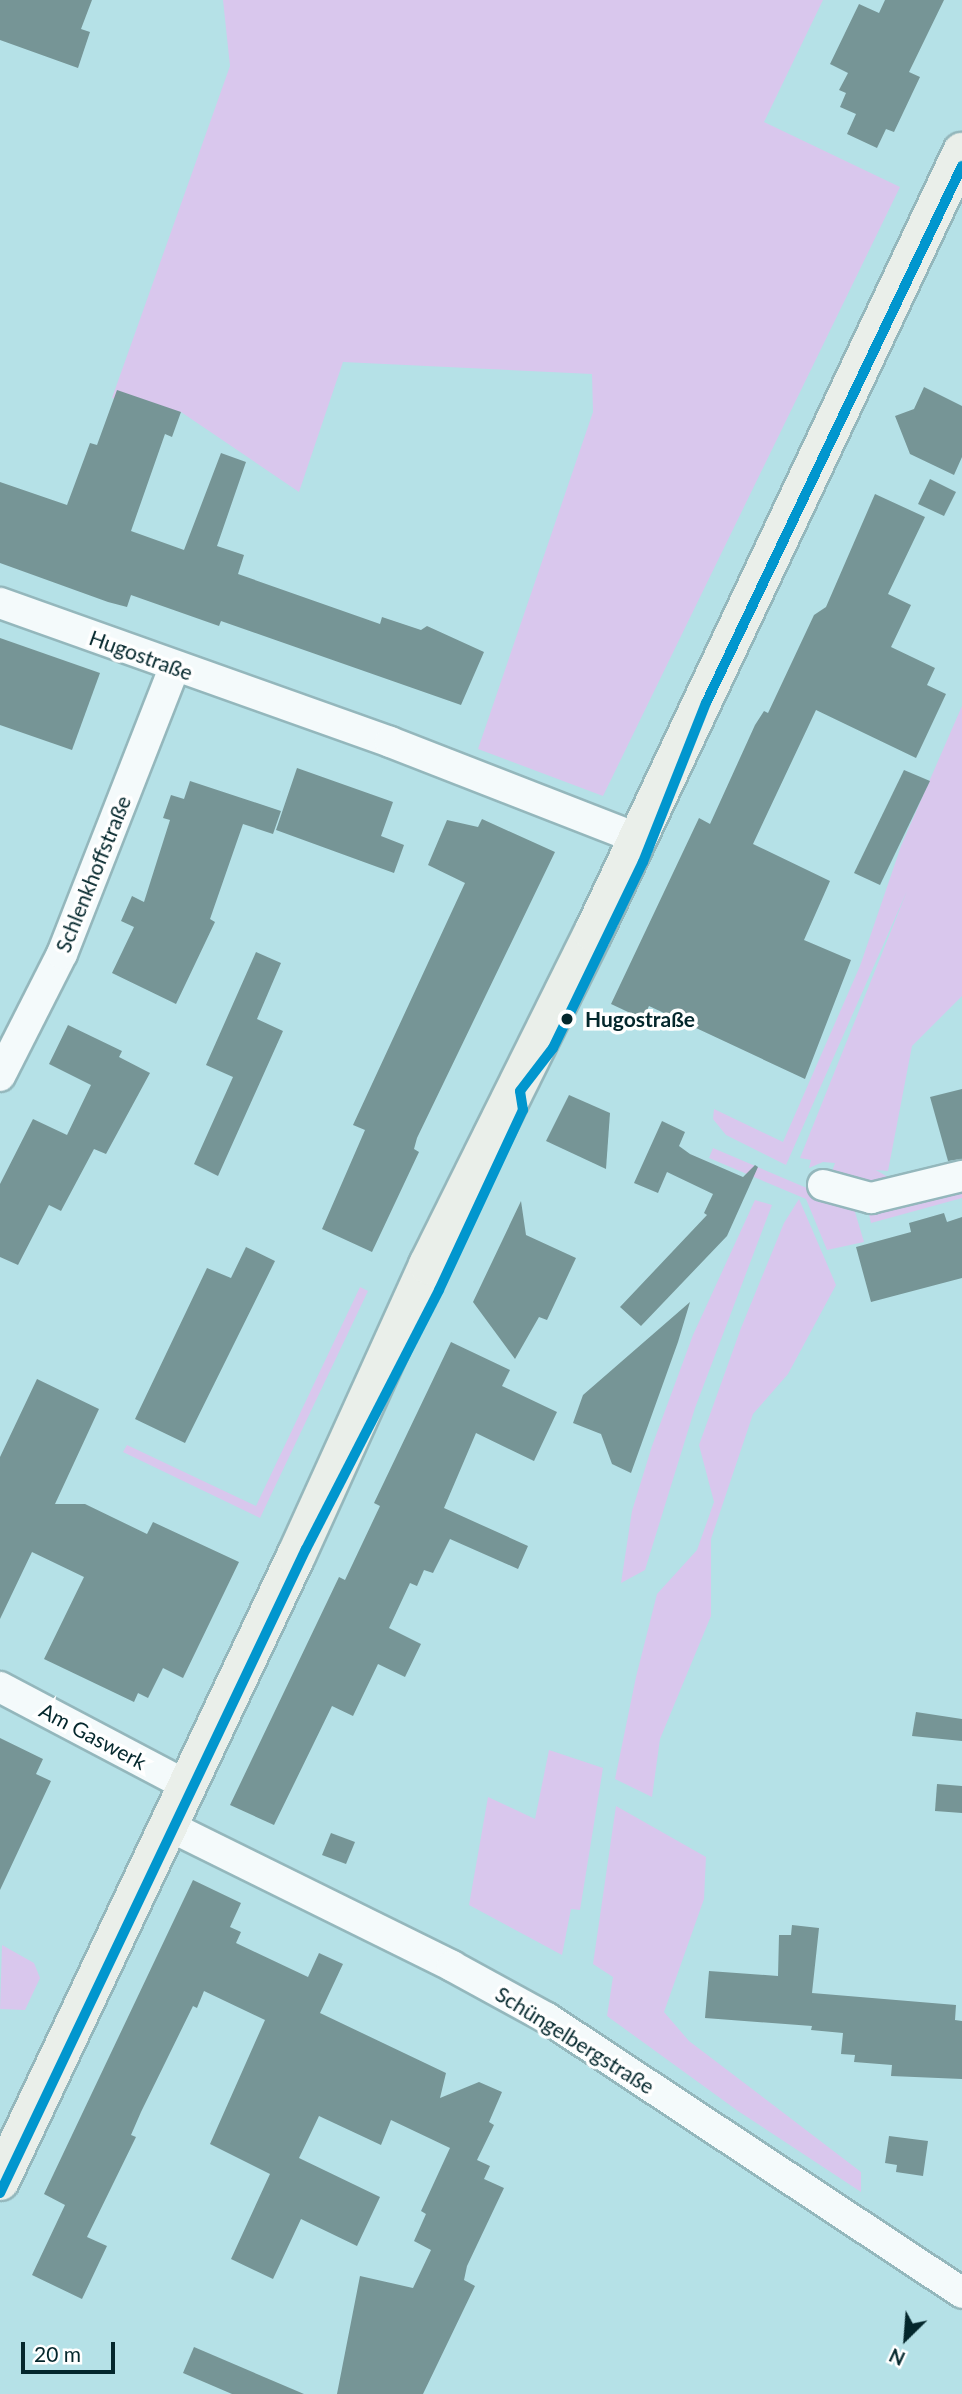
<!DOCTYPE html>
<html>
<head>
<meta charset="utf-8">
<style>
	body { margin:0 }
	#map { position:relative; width:962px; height:2394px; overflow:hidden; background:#b5e1e7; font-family:Lato,sans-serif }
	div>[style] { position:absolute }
	.green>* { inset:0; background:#d9c7ed }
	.building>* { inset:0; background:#769596 }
	.roads { filter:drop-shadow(2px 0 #94b7bc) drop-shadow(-2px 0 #94b7bc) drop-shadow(0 2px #94b7bc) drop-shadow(0 -2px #94b7bc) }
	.street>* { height:30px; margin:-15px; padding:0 15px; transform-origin:15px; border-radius:15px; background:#f4fafb }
	.secondary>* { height:38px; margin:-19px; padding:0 19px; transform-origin:19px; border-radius:19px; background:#eaefea }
	.tram-1>* { height:10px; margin:-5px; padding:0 5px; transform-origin:5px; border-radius:5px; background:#0196ce }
	.dots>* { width:19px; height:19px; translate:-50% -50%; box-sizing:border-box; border:4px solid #fff; border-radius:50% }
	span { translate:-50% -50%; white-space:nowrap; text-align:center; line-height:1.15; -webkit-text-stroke:7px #fff; paint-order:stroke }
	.street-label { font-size:21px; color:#04272c }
	.stop-label { font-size:21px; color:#04272c; font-weight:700 }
	.left { translate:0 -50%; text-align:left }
	.north { position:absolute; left:871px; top:2303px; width:70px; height:70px; -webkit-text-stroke:5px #fff; paint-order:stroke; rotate:205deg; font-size:19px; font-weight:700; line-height:28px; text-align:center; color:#04272c }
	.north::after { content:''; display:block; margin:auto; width:24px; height:32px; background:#04272c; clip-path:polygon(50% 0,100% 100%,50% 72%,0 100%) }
	.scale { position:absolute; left:21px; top:2342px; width:94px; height:32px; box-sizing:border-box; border:4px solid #04272c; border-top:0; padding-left:9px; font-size:21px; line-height:24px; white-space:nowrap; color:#04272c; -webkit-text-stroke:5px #fff; paint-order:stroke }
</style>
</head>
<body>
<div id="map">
	<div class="green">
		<div style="clip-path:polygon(223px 0,823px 0,764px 122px,900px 187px,603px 796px,478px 749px,593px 412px,592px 374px,343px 362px,299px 492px,181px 412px,112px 398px,230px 66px)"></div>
		<div style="clip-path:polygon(962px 706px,962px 996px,912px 1046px,888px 1171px,876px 1170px,903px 1186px,829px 1180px,835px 1163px,823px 1162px,809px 1168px,811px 1160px,800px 1158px,907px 891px,786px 1165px,726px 1135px,713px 1119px,714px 1109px,783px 1142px,860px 966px,901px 846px)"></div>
		<div style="clip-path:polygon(713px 1148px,828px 1197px,852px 1202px,864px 1242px,827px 1250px,806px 1199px,709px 1158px)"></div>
		<div style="clip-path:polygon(962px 1184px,962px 1198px,871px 1223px,868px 1210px)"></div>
		<div style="clip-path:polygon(799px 1199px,836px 1285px,788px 1374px,753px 1414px,711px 1539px,711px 1616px,660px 1739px,652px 1797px,615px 1779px,636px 1677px,657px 1594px,697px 1550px,714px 1502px,699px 1445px,741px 1328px,784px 1223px)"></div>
		<div style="clip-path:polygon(755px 1200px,772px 1205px,695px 1408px,645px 1570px,621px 1583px,632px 1511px,652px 1446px,693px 1335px)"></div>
		<div style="clip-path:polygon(360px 1287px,368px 1291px,260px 1518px,123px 1452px,127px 1445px,256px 1506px)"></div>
		<div style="clip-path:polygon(549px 1750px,603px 1768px,580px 1910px,571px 1909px,562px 1955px,469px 1905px,488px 1797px,535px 1819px)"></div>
		<div style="clip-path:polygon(616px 1806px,706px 1857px,704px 1899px,664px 2012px,689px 2041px,861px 2172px,861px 2192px,738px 2111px,607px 2016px,613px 1977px,593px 1964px)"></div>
		<div style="clip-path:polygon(2px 1945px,34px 1963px,40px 1978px,25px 2010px,0 2009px)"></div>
	</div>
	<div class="building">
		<div style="clip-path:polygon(0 0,92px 0,81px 29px,90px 32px,78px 68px,0 40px)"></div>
		<div style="clip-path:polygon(885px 0,944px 0,909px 72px,920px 77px,894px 132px,886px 129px,877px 148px,847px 134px,856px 114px,840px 107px,846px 93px,839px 90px,848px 73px,830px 64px,859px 4px,879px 13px)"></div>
		<div style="clip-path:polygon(924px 387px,962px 406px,962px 457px,954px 475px,910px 454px,895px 416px,914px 409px)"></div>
		<div style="clip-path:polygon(117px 390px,181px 412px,172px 437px,165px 434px,131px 531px,184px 550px,221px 453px,246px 462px,217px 546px,244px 555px,238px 574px,380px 624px,382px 617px,421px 630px,427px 626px,484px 652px,461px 705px,221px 621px,219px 626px,131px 595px,127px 607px,108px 602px,0 563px,0 482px,67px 505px,90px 443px,97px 445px)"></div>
		<div style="clip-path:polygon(930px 479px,956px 492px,944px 516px,918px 504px)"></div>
		<div style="clip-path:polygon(875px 494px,925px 517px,888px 594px,911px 605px,891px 647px,935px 668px,927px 685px,946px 694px,916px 758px,816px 710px,753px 844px,830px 881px,804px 940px,851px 960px,805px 1079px,649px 1006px,643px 1019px,611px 1004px,699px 818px,710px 824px,755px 725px,764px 711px,768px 713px,814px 615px,826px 607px)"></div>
		<div style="clip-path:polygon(0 638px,100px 673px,72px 750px,0 725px)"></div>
		<div style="clip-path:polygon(297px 768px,393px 802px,381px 836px,404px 845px,394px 873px,276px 830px)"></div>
		<div style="clip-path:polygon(904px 770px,930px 781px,880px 885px,854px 873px)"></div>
		<div style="clip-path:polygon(190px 781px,281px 811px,273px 834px,243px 824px,210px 919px,215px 922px,176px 1004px,112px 973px,134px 927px,121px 921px,132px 896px,144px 902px,170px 820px,163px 818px,171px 795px,184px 799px)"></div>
		<div style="clip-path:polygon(482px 819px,555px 852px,417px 1138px,414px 1149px,419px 1152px,372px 1252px,322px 1229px,365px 1130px,353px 1125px,465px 883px,428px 865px,447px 820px,478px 827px)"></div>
		<div style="clip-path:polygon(256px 952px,281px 963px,257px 1019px,283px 1031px,218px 1176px,194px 1164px,233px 1077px,206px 1065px)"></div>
		<div style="clip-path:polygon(68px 1025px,122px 1051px,119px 1057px,150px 1073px,106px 1154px,94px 1149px,61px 1211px,49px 1205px,18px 1265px,0 1257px,0 1184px,33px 1119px,67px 1135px,91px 1085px,49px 1064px)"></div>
		<div style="clip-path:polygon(962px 1089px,962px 1159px,948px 1161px,930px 1097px)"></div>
		<div style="clip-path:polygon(569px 1095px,610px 1113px,606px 1169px,546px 1141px)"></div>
		<div style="clip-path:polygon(662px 1121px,685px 1132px,679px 1146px,690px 1154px,743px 1177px,755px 1165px,758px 1167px,727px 1236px,641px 1326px,620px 1307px,707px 1215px,704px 1213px,713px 1194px,667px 1172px,658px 1193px,634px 1183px)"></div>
		<div style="clip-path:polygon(521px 1201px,526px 1235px,576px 1258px,547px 1320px,539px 1317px,515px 1359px,473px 1302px)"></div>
		<div style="clip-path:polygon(944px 1213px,947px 1222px,962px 1217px,962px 1278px,871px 1302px,856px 1247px,911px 1232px,909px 1223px)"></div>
		<div style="clip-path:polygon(246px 1247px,275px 1261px,185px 1443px,135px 1419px,207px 1268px,231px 1278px)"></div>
		<div style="clip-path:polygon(690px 1302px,678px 1342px,631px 1473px,612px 1464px,601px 1434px,573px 1423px,583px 1395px)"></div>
		<div style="clip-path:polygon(451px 1342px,510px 1370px,502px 1386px,557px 1412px,534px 1461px,476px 1433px,444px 1508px,528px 1546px,518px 1569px,450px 1539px,433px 1573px,424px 1570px,417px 1586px,410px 1583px,389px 1628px,421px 1644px,405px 1677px,378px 1664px,353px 1716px,332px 1706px,274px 1825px,230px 1805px,339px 1577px,345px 1580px,380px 1506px,374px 1503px)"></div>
		<div style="clip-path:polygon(37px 1379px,99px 1409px,55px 1504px,85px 1504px,147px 1534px,153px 1522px,239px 1562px,183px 1678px,163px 1668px,148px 1698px,138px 1693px,134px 1702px,44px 1659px,84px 1577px,32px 1552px,0 1619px,0 1457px)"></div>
		<div style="clip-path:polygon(916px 1712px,962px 1719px,962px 1741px,912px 1736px)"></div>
		<div style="clip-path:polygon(0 1738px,43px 1759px,36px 1774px,51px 1781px,0 1890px)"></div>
		<div style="clip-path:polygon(937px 1784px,962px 1786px,962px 1813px,935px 1811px)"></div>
		<div style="clip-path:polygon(331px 1833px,355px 1842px,346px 1864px,322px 1855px)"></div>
		<div style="clip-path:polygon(193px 1880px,241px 1903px,230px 1927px,241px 1932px,236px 1943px,308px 1977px,319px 1953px,343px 1964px,320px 2013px,446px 2073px,440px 2098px,479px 2082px,502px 2092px,489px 2122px,494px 2125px,477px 2160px,490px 2166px,484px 2179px,504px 2188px,467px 2266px,464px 2280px,475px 2286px,423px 2394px,337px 2394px,360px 2276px,413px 2288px,431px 2250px,414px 2241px,426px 2214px,421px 2211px,450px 2148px,391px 2120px,381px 2145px,319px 2116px,299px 2158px,380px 2197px,357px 2246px,301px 2219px,273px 2279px,231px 2259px,270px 2174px,210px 2144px,265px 2020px,204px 1991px,197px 2008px,193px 2006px,141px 2112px,131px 2135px,136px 2137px,87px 2237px,107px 2246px,82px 2299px,32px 2275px,65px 2205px,44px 2194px)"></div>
		<div style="clip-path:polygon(792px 1925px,819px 1928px,812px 1993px,956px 2005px,955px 2020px,962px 2021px,962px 2079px,891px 2076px,892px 2065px,854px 2062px,855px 2055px,841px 2054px,843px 2033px,811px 2030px,812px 2026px,705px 2018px,709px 1971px,778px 1976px,779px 1935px,791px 1935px)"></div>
		<div style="clip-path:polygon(889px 2136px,928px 2141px,923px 2176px,896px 2172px,897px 2165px,885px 2163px)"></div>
		<div style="clip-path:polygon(194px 2347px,304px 2394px,232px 2394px,183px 2373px)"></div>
	</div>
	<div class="roads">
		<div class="street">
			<div style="left:0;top:603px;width:414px;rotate:19.6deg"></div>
			<div style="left:390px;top:742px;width:264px;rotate:21.3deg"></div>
			<div style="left:0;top:1076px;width:137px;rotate:-63.1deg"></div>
			<div style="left:62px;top:954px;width:307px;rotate:-68.6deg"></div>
			<div style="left:823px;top:1185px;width:50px;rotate:15.2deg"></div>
			<div style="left:871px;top:1198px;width:94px;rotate:-13.6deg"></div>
			<div style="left:0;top:1687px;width:210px;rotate:27.8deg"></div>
			<div style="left:167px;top:1825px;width:318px;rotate:26.3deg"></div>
			<div style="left:452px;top:1966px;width:108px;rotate:28.7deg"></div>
			<div style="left:547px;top:2018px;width:498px;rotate:33.5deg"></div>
		</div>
		<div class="secondary">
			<div style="left:0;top:2181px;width:692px;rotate:-64.66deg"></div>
			<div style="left:296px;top:1556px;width:320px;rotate:-65.6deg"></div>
			<div style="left:428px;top:1265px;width:371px;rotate:-63.6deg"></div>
			<div style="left:593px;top:933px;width:864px;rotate:-64.71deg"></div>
		</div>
	</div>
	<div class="tram-1">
		<div style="left:0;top:2193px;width:713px;rotate:-64.59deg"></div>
		<div style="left:306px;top:1549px;width:291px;rotate:-62.8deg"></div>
		<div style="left:439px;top:1290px;width:199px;rotate:-65deg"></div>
		<div style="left:523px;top:1110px;width:19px;rotate:-99deg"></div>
		<div style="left:520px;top:1091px;width:54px;rotate:-52.5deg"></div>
		<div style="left:553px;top:1048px;width:207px;rotate:-64.2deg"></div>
		<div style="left:643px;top:862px;width:171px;rotate:-68.4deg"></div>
		<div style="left:706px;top:703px;width:595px;rotate:-64.51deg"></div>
	</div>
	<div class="dots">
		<div style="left:567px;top:1019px;background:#04272c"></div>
	</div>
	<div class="street-label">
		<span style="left:141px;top:655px;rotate:20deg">Hugostraße</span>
		<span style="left:93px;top:874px;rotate:-68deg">Schlenkhoffstraße</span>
		<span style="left:93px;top:1736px;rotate:28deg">Am Gaswerk</span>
		<span style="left:575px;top:2040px;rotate:32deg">Schüngelbergstraße</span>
	</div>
	<div class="stop-label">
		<span class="left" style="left:585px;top:1019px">Hugostraße</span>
	</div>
	<div class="north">N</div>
	<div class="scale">20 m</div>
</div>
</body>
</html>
